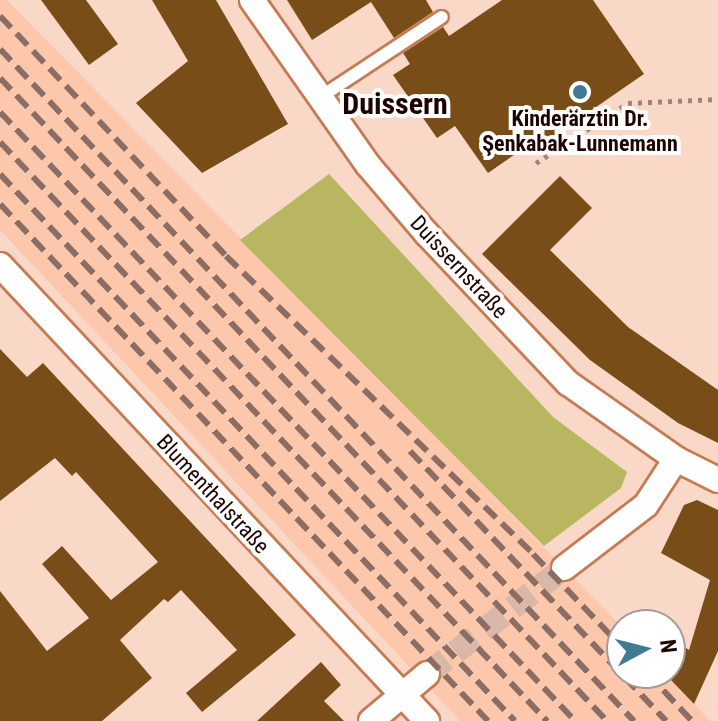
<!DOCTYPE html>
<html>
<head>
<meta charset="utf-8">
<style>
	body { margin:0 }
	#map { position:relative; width:718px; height:721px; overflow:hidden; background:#fad8c7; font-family:"Roboto Condensed",sans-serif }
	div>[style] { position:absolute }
	.built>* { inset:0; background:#fdc7ac }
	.green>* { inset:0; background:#b8b660 }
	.building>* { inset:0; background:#784d18 }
	.minor-tunnel>* { height:24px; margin-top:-12px; transform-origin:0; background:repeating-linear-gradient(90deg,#d9b8a9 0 24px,transparent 0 36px) }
	.path>* { height:5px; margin-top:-2.5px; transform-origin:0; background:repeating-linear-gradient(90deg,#a28378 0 4px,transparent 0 10px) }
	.roads { filter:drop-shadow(2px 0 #c67a52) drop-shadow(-2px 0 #c67a52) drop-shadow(0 2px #c67a52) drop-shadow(0 -2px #c67a52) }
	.service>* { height:12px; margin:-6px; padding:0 6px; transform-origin:6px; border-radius:6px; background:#fff }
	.minor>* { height:24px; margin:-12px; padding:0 12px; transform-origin:12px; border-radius:12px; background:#fff }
	.rail>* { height:6px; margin-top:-3px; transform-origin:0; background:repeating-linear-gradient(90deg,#8b6d63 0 16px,transparent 0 24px) }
	.dots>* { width:22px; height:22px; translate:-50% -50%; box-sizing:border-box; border:4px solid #fff; border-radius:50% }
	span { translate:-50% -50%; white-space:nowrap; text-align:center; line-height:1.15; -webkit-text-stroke:8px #fff; paint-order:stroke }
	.poi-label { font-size:22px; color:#1d0300; font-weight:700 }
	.street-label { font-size:22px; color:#1d0300 }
	.district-label { font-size:30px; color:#1d0300; font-weight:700 }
	.north { position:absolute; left:606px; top:609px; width:80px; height:80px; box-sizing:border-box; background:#fff; border:2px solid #a59a99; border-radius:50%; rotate:83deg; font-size:22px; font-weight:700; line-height:32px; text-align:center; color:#1d0300 }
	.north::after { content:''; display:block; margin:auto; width:28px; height:36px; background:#407a93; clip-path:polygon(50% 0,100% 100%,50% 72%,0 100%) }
</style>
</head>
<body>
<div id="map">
	<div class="built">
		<div style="clip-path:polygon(0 0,7px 0,622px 627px,622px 673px,665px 673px,710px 721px,460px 721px,0 230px)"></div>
	</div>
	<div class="green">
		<div style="clip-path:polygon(329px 174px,553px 417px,627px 472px,621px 488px,544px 546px,240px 240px)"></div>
	</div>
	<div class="building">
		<div style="clip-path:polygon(41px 0,86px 0,118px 44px,89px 65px)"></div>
		<div style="clip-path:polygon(152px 0,216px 0,288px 124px,202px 173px,136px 103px,188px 61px)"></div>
		<div style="clip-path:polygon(287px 0,426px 0,433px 12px,394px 38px,371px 2px,312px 40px)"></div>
		<div style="clip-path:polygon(502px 0,593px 0,644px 74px,541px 145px,537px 139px,488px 173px,455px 126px,437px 138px,393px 75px,410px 64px,403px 53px,443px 27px,449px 36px)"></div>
		<div style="clip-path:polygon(560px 176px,592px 208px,550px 250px,628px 327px,718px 390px,718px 443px,678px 423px,590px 360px,482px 254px)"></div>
		<div style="clip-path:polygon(0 349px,27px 377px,43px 363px,296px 635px,202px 712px,186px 693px,237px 650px,181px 590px,168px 602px,164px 599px,120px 640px,152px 678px,102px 721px,0 721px,0 591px,47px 651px,89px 618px,42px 564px,62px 546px,111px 600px,158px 562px,76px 472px,72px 476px,55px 458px,0 501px)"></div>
		<div style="clip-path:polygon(697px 500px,718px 510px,718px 651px,694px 704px,670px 679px,670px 638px,689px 650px,710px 580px,661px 553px,684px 505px)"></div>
		<div style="clip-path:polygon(321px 662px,341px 685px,324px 701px,344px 721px,257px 721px)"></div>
	</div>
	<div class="minor-tunnel">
		<div style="left:427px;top:674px;width:173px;rotate:-37.7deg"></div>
	</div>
	<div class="path">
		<div style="left:536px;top:163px;width:110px;rotate:-33.1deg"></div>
		<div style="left:628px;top:103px;width:90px;rotate:-2.5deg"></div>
	</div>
	<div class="roads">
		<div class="service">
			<div style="left:319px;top:98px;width:147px;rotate:-33.4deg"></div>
		</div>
		<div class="minor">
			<div style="left:252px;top:0;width:202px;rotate:54.9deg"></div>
			<div style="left:368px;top:165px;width:91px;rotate:49.5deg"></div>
			<div style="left:427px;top:234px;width:205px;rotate:46.6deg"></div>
			<div style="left:568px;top:383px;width:132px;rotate:35.1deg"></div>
			<div style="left:676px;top:459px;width:47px;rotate:26.6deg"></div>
			<div style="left:0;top:265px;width:625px;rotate:46.88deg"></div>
			<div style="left:564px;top:568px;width:103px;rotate:-37.5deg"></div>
			<div style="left:646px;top:505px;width:55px;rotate:-56.9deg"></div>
			<div style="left:371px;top:721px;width:73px;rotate:-40deg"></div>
		</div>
	</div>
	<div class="rail">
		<div style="left:0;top:16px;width:330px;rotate:46.7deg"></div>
		<div style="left:226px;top:256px;width:428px;rotate:44.1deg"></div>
		<div style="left:533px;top:554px;width:129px;rotate:46.3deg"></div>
		<div style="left:0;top:49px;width:924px;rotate:46.67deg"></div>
		<div style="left:0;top:78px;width:884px;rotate:46.65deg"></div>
		<div style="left:0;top:112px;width:838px;rotate:46.64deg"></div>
		<div style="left:0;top:142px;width:797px;rotate:46.63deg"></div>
		<div style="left:0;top:174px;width:751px;rotate:46.73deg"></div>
		<div style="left:0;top:204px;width:711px;rotate:46.65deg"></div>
		<div style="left:410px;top:451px;width:372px;rotate:46.5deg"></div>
		<div style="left:647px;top:673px;width:66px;rotate:46.8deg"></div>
	</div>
	<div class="dots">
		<div style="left:580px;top:92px;background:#407a93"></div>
	</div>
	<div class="poi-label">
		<span style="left:580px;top:131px">Kinderärztin Dr.<br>Şenkabak-Lunnemann</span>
	</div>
	<div class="street-label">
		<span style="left:459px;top:267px;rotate:47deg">Duissernstraße</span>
		<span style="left:213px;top:494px;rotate:47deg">Blumenthalstraße</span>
	</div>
	<div class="district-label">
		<span style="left:395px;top:104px">Duissern</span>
	</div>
	<div class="north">N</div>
</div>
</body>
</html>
